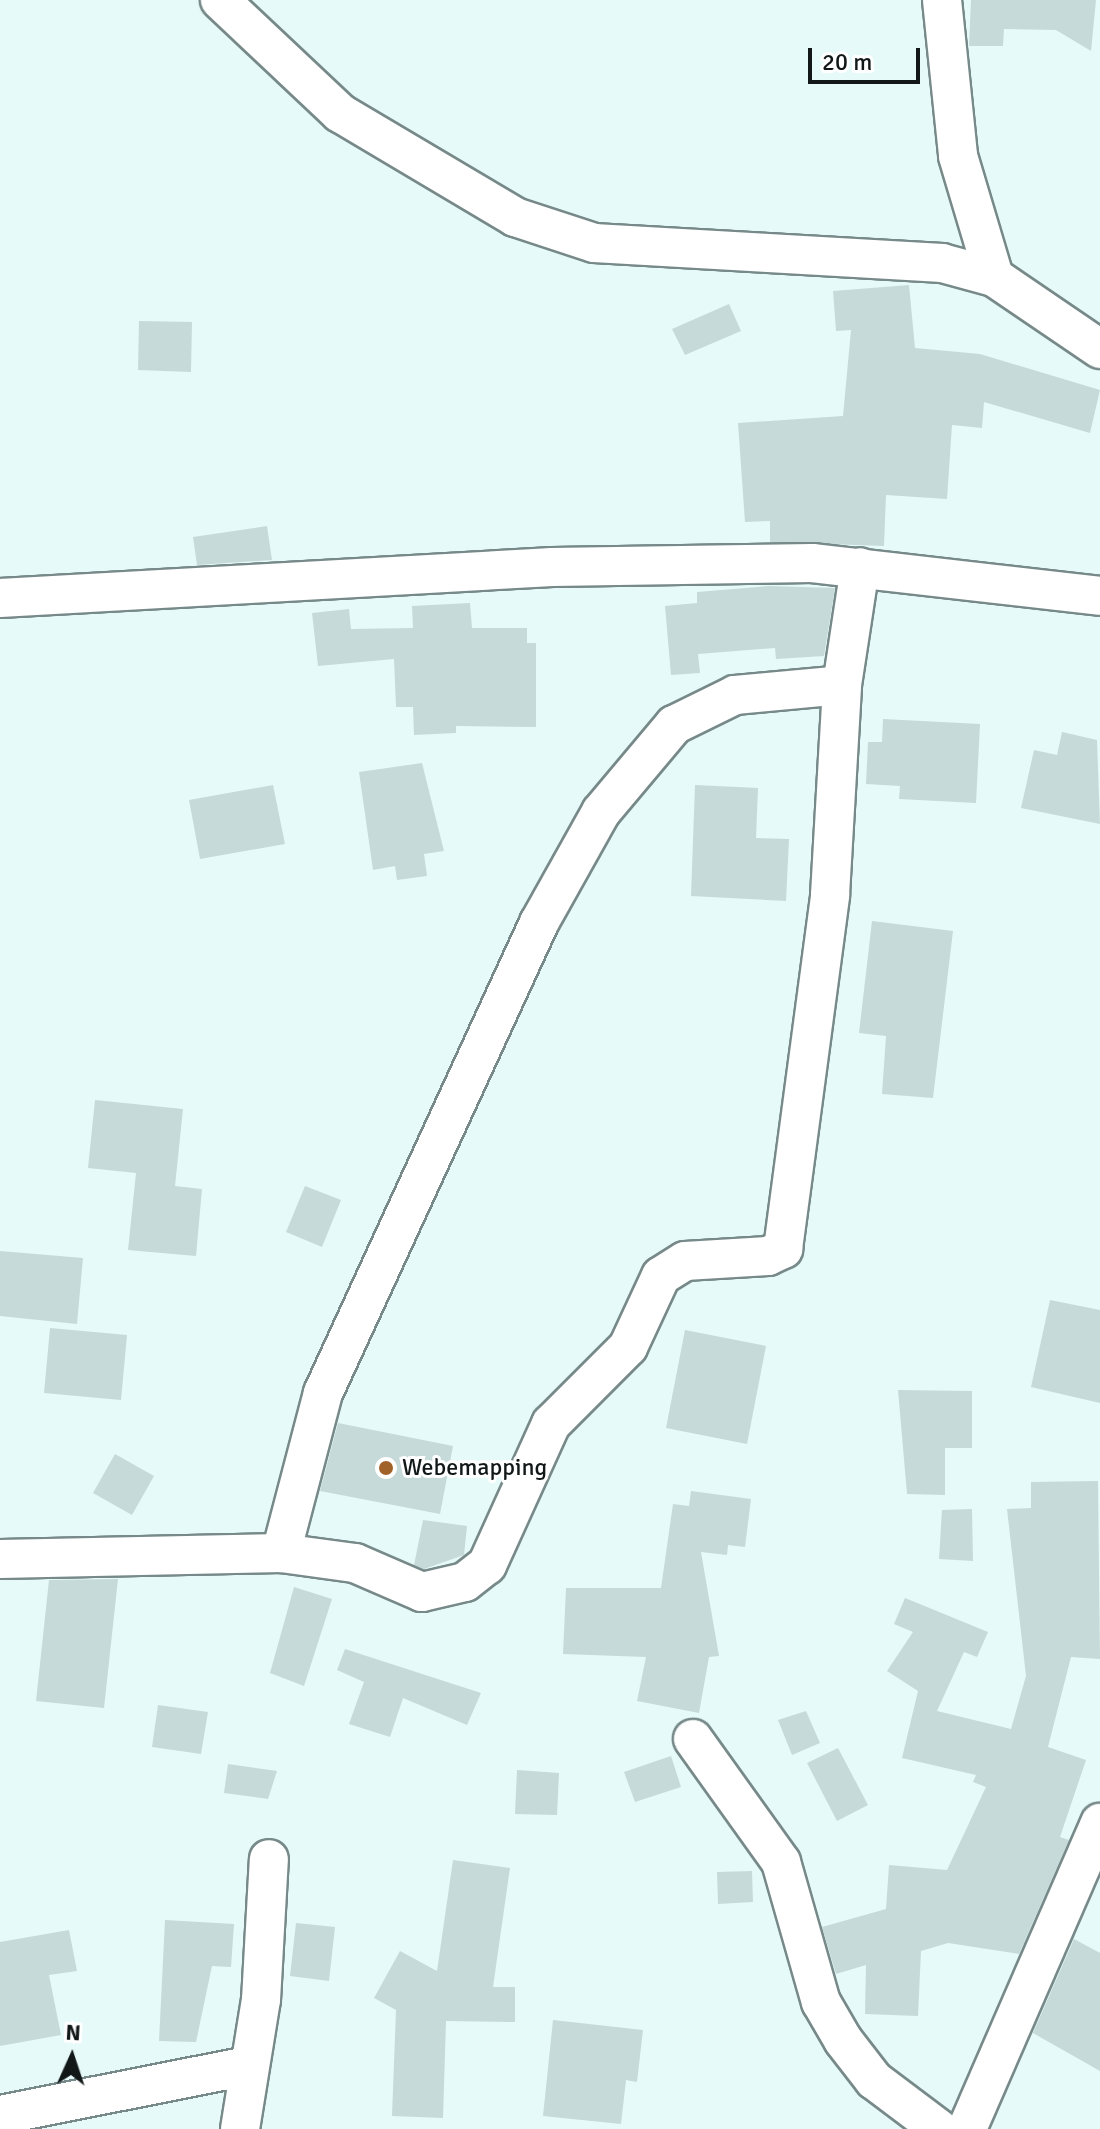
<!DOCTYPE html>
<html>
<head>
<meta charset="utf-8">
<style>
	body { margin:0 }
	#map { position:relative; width:1100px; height:2129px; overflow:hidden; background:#e6faf9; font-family:Signika,sans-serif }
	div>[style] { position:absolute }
	.building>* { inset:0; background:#c6dad9 }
	.roads { filter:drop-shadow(2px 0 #778989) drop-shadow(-2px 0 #778989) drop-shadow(0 2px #778989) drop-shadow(0 -2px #778989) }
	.minor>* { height:38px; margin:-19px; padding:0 19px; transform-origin:19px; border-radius:19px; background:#fff }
	.dots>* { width:22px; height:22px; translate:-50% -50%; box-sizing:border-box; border:4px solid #fff; border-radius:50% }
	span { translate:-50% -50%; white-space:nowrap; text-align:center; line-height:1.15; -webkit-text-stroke:6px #fff; paint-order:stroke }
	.poi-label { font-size:24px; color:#121818 }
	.left { translate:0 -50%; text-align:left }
	.north { position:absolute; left:32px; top:2017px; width:80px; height:80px; -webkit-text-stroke:6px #fff; paint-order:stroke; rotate:3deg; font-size:22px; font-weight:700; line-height:32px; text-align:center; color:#121818 }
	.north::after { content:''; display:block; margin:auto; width:28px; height:36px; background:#121818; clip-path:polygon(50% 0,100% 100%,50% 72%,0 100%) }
	.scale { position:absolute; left:808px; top:48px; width:112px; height:36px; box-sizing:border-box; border:4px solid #121818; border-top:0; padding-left:10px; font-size:24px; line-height:28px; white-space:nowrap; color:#121818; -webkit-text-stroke:6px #fff; paint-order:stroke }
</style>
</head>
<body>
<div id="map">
	<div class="building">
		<div style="clip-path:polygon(971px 0,1096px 0,1091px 51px,1056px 30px,1004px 29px,1003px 46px,969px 46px)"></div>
		<div style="clip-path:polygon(909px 285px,915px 348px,980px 354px,1100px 390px,1090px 433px,984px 402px,982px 428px,952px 425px,947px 499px,886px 495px,884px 546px,770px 542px,770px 521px,745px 522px,738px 423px,843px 416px,851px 330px,836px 331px,833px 291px)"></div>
		<div style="clip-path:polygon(729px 304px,741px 331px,685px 355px,672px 329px)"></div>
		<div style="clip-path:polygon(139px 321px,192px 322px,191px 372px,138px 370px)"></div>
		<div style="clip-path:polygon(267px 526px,272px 560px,197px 565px,193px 537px)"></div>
		<div style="clip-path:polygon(769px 586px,835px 588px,824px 656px,776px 659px,775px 648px,698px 654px,700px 673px,671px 675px,665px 606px,697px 603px,697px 592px)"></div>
		<div style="clip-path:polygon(470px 603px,472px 628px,527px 628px,527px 643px,536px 643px,536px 727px,456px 726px,456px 733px,414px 735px,413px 707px,396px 707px,394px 659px,318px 666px,312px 613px,349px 609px,351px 629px,413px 628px,412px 606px)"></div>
		<div style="clip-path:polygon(883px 719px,980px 724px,976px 803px,899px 799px,900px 786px,866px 784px,868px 742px,882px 742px)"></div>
		<div style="clip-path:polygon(1062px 732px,1097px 740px,1100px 824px,1021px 808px,1034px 750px,1057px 755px)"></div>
		<div style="clip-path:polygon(422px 763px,444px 851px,424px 854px,427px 876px,397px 880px,395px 866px,373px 870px,359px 772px)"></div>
		<div style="clip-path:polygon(273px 785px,285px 844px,200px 859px,189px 800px)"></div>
		<div style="clip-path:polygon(695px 785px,758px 788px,756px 838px,789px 839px,786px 901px,691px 896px)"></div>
		<div style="clip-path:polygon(872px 921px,953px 931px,933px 1098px,882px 1094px,886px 1036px,859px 1033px)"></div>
		<div style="clip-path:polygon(95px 1100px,183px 1109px,175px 1186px,202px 1189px,196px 1256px,128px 1250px,136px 1173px,88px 1168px)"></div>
		<div style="clip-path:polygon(305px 1186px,341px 1200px,322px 1247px,286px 1232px)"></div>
		<div style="clip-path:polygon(0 1251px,83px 1258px,77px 1324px,0 1316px)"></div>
		<div style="clip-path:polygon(1050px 1300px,1100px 1310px,1100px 1403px,1031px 1387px)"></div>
		<div style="clip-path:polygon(50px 1328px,127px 1335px,121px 1400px,44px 1393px)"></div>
		<div style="clip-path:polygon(685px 1330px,766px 1346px,747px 1444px,666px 1428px)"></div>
		<div style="clip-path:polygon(898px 1390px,972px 1391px,972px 1448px,945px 1448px,945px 1495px,907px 1494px)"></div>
		<div style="clip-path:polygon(338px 1423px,453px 1446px,440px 1514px,320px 1491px)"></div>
		<div style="clip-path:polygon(115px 1454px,154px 1476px,132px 1515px,93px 1493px)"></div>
		<div style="clip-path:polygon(1098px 1481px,1100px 1659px,1071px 1657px,1048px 1747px,1086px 1760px,1060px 1837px,1069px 1840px,1019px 1954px,948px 1943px,921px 1951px,918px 2016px,865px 2014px,866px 1965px,836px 1974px,822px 1927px,886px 1909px,889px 1865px,947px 1870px,986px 1787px,973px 1782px,976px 1775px,902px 1758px,918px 1691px,887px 1671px,913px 1632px,894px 1624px,905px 1598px,988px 1632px,977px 1657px,964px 1652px,937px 1711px,1011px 1729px,1026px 1676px,1007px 1509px,1031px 1508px,1031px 1482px)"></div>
		<div style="clip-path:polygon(691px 1491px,751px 1499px,745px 1547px,728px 1545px,727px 1555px,701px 1552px,719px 1656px,709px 1657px,699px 1713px,637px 1701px,646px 1657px,563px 1654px,566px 1588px,661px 1588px,673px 1504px,689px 1506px)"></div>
		<div style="clip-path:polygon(972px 1509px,973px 1561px,939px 1559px,942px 1510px)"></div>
		<div style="clip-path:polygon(423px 1520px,467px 1526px,464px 1555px,424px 1569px,414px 1565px)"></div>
		<div style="clip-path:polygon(118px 1579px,104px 1708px,36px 1701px,49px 1580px)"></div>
		<div style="clip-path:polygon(294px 1587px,332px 1599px,304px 1686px,270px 1673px)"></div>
		<div style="clip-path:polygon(345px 1649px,481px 1693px,467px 1725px,403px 1698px,390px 1737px,349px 1724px,364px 1682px,337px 1670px)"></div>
		<div style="clip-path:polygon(158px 1705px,208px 1712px,201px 1754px,152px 1747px)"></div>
		<div style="clip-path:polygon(806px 1711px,820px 1743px,792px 1755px,778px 1720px)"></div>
		<div style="clip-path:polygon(838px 1748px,868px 1805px,837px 1821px,807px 1763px)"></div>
		<div style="clip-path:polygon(671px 1756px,681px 1787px,635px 1802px,624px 1772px)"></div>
		<div style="clip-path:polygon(228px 1764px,277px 1771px,268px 1799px,224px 1793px)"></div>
		<div style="clip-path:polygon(517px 1770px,559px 1773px,557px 1815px,515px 1814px)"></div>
		<div style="clip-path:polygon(453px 1860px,510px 1868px,493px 1987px,515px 1987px,515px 2022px,446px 2021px,443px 2118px,392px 2116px,396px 2010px,374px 1998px,400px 1951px,437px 1971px)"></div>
		<div style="clip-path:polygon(752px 1871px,753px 1902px,718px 1904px,717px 1872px)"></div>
		<div style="clip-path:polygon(165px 1920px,234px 1924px,231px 1967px,212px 1966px,196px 2042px,159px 2041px)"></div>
		<div style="clip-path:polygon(296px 1923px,335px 1927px,329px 1981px,290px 1976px)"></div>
		<div style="clip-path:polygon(69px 1930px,77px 1971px,49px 1975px,61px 2035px,0 2046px,0 1942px)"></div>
		<div style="clip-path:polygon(1074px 1939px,1100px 1953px,1100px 2071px,1033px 2033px)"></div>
		<div style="clip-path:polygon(553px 2020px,643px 2030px,637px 2082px,626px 2080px,621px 2124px,543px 2116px)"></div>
	</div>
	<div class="roads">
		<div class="minor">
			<div style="left:220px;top:0;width:165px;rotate:43.3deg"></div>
			<div style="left:340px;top:113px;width:204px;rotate:30.7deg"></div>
			<div style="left:515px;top:217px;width:83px;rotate:18.2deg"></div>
			<div style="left:594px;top:243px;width:349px;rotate:3.3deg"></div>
			<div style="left:942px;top:263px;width:54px;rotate:15.1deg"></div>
			<div style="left:942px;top:0;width:157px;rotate:84.1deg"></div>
			<div style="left:958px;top:156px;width:126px;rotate:73.4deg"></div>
			<div style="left:994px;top:277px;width:128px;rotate:34.2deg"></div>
			<div style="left:0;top:598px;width:553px;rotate:-3.21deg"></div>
			<div style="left:552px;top:567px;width:260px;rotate:-0.9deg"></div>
			<div style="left:812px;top:563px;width:290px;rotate:6.5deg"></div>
			<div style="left:281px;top:1553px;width:165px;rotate:-75.3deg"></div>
			<div style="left:323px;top:1393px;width:517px;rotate:-65.32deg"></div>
			<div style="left:539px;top:923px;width:127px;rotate:-60.8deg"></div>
			<div style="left:601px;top:812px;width:114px;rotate:-50deg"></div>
			<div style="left:674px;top:725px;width:68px;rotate:-26.2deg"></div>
			<div style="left:735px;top:695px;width:107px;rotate:-5.3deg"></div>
			<div style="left:0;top:1559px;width:281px;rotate:-1.2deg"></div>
			<div style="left:281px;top:1553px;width:75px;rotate:7.7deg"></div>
			<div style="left:355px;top:1563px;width:73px;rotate:23.4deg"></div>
			<div style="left:422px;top:1592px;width:44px;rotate:-13.1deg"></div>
			<div style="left:465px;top:1582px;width:28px;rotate:-38deg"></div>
			<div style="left:487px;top:1565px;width:155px;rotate:-65.6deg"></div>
			<div style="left:551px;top:1424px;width:109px;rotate:-45deg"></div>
			<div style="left:628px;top:1347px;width:78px;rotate:-65.1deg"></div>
			<div style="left:661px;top:1276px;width:28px;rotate:-32deg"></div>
			<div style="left:685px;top:1261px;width:83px;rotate:-3.4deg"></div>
			<div style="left:768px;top:1256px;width:17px;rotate:-25deg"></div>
			<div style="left:783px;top:1249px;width:357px;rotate:-82.4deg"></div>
			<div style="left:830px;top:895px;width:210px;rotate:-86.7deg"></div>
			<div style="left:842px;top:685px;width:119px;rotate:-81.3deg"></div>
			<div style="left:693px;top:1739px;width:151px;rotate:54.4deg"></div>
			<div style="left:781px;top:1862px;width:146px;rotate:74.1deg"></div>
			<div style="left:821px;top:2002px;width:44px;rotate:59.9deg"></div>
			<div style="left:843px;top:2040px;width:51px;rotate:52.2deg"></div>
			<div style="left:874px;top:2080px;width:81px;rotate:37deg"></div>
			<div style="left:0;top:2115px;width:253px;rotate:-11.2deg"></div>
			<div style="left:240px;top:2129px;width:131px;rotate:-80.8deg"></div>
			<div style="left:261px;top:2000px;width:141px;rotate:-86.8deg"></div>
			<div style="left:967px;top:2129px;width:334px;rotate:-66.5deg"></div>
		</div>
	</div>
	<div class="dots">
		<div style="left:386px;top:1468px;background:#a16229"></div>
	</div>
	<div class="poi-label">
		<span class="left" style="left:402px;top:1468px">Webemapping</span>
	</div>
	<div class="north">N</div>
	<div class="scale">20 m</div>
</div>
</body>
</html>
